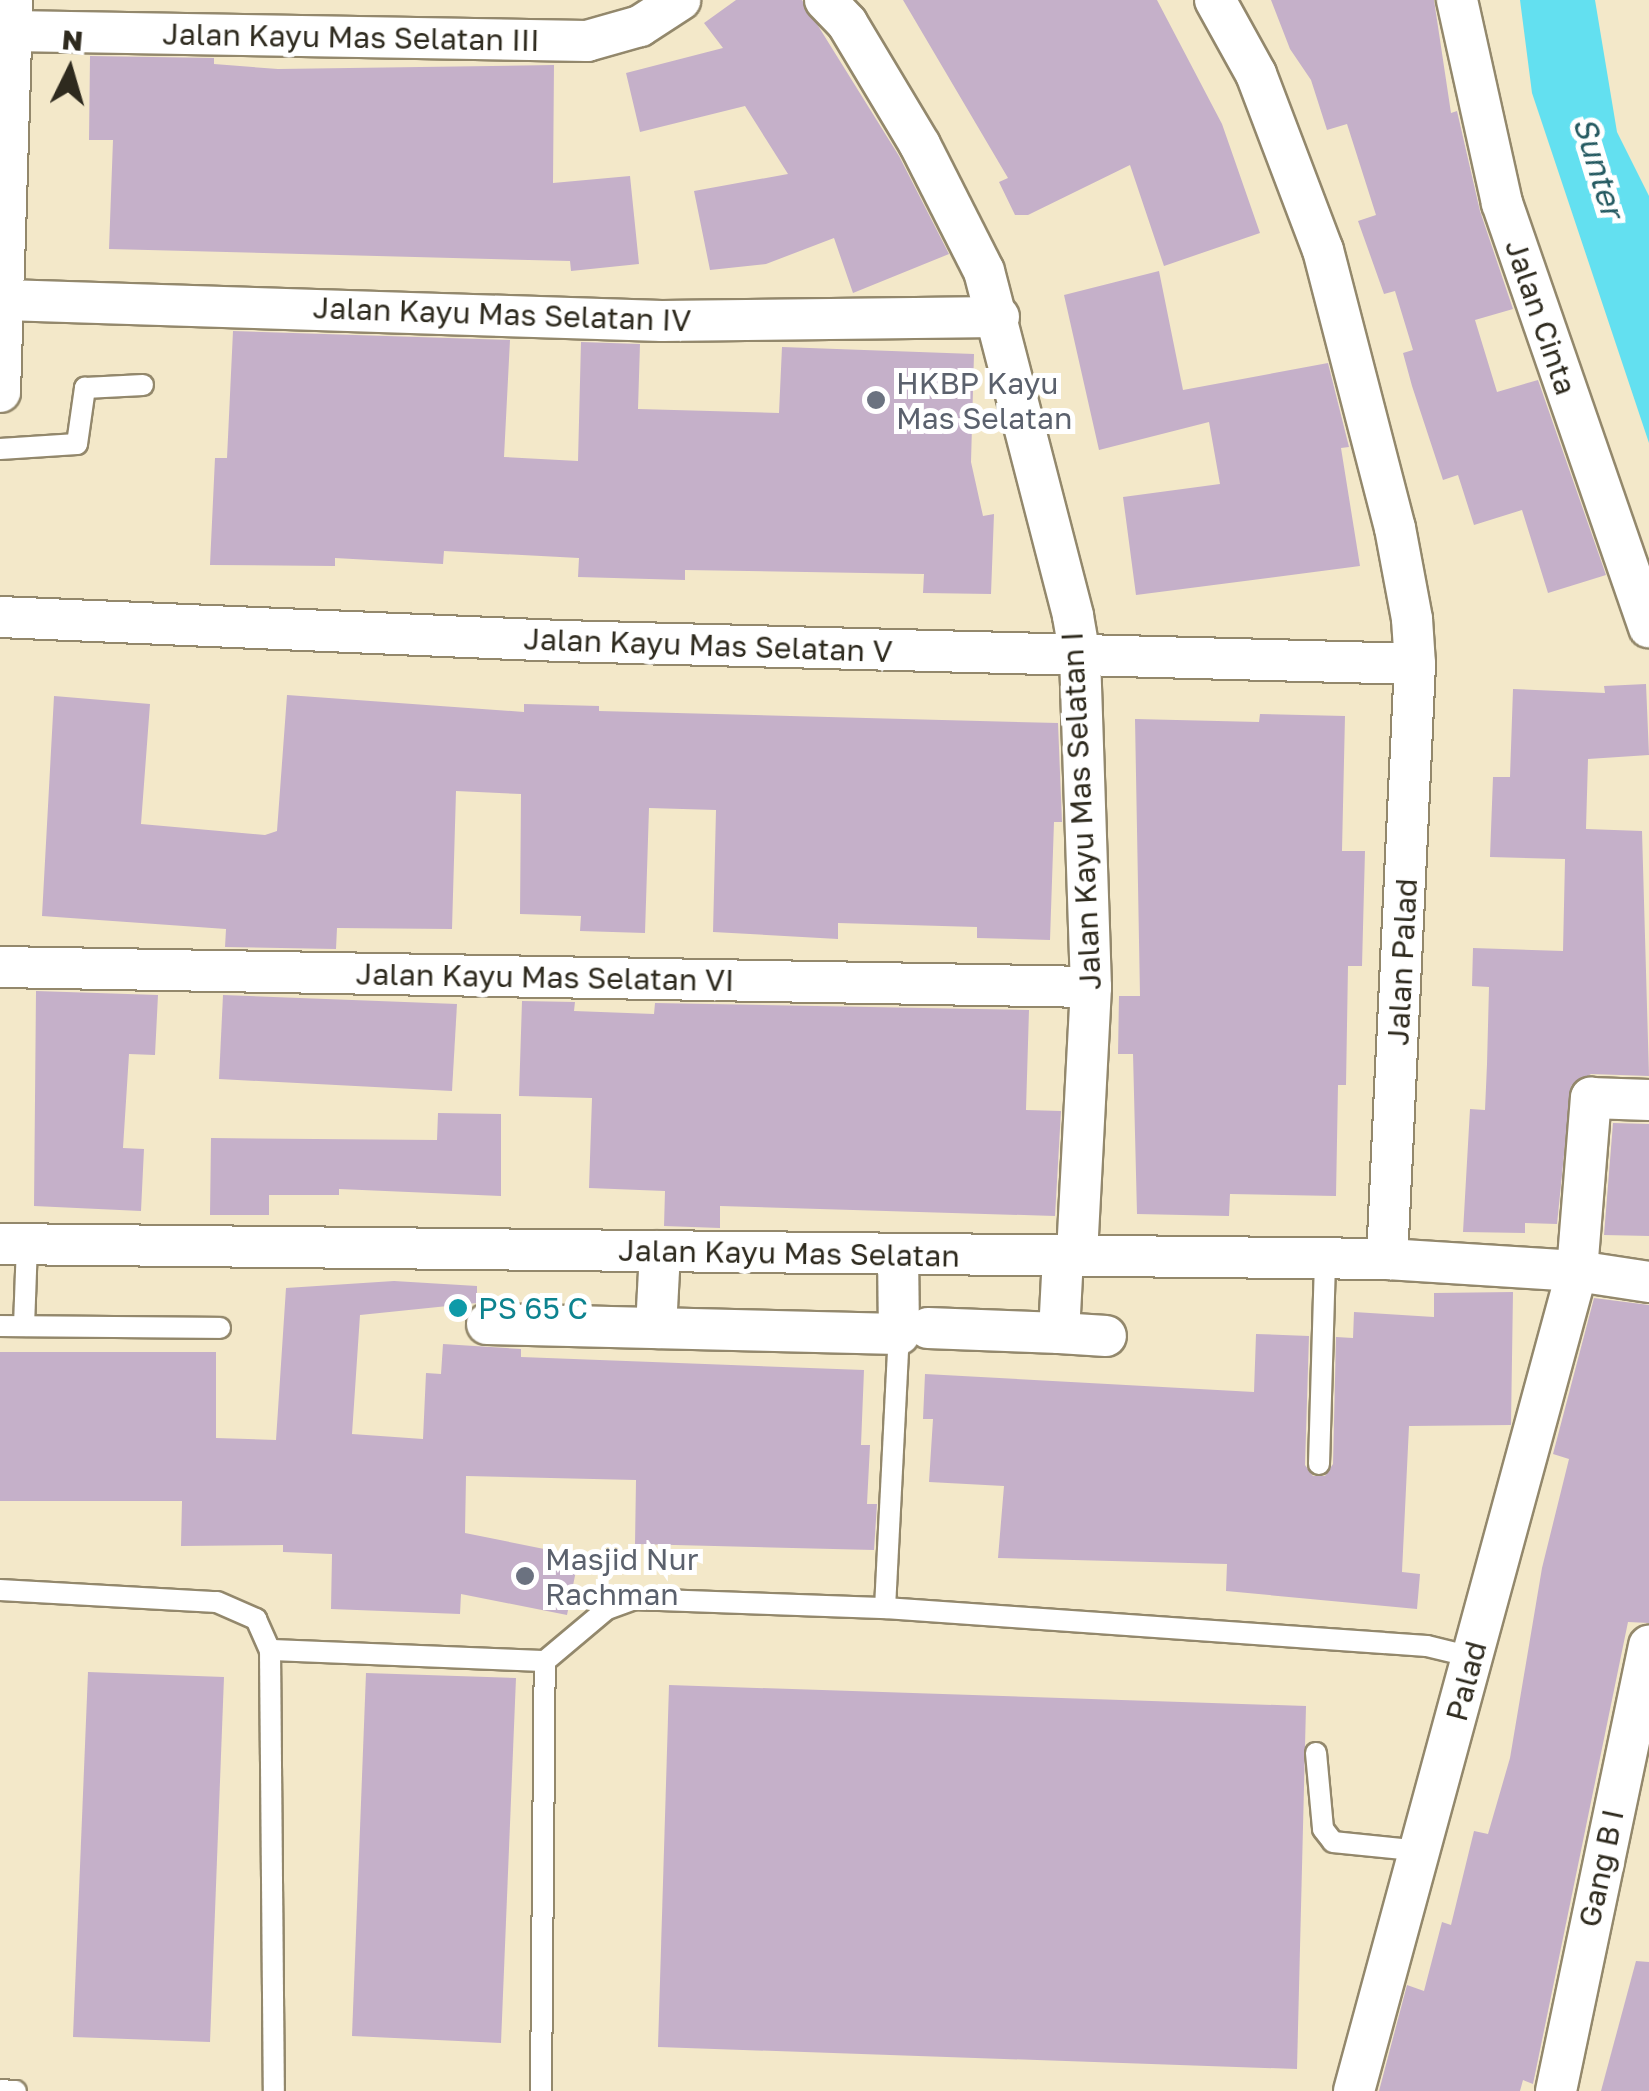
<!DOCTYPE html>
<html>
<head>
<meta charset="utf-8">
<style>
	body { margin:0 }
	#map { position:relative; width:1649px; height:2091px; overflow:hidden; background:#f3e8c9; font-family:"Golos Text",sans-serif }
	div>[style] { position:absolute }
	.water>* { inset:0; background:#63e0f0 }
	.building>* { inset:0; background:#c5b0c9 }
	.roads { filter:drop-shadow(2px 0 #93886c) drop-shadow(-2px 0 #93886c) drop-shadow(0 2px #93886c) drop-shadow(0 -2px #93886c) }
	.service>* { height:20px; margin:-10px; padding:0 10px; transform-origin:10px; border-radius:10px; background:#fff }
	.minor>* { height:40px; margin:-20px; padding:0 20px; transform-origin:20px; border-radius:20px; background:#fff }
	.dots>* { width:28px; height:28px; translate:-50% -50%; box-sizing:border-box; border:5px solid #fff; border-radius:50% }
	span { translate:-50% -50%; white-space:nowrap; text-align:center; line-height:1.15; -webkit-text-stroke:10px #fff; paint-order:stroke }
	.street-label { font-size:30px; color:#2e2a1e }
	.worship-label { font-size:30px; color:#5b616d }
	.left { translate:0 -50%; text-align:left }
	.culture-label { font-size:30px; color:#0d838f }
	.water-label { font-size:32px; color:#255a61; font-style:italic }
	.north { position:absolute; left:20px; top:20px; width:100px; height:100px; -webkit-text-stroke:8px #fff; paint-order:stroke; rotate:5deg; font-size:28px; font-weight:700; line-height:40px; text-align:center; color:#2e2a1e }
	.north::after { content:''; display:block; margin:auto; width:35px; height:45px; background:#2e2a1e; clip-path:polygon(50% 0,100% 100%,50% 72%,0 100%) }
</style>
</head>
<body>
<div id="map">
	<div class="water">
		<div style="clip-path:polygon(1520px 0,1595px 0,1617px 132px,1649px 196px,1649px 443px,1532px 93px)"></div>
	</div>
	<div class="building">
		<div style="clip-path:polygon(736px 0,802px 0,899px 156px,949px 254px,853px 293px,834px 238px,766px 264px,710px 270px,694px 191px,788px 174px,745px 106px,640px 132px,626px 73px,723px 48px,704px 23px)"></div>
		<div style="clip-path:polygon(903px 0,1157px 0,1222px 124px,1260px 233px,1164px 266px,1130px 165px,1028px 215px,1015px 215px,999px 182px,1008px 178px)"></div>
		<div style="clip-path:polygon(1271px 0,1434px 0,1451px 113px,1457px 111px,1480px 211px,1513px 309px,1475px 320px,1497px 392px,1538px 380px,1606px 575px,1548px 593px,1522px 510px,1474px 525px,1458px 475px,1443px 480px,1412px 386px,1403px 353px,1413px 350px,1395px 291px,1384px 294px,1358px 221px,1376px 215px,1347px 124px,1327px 130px,1311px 80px,1290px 49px)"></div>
		<div style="clip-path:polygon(90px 56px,214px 58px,214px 64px,278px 69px,554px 65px,553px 183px,630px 176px,639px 264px,571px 271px,570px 261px,109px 249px,113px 140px,89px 140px)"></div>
		<div style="clip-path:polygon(1159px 271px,1183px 390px,1328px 363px,1349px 447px,1341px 448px,1360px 566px,1136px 595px,1123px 497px,1220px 484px,1209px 422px,1099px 450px,1064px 295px)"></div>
		<div style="clip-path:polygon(233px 331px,510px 340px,504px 457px,578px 461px,581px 342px,640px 344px,638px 409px,779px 413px,782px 347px,974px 354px,971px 462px,983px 516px,994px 514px,991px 594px,923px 593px,924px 574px,685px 570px,685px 580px,578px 577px,579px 558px,444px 551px,443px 564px,335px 558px,335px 566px,210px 565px,215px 458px,227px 458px)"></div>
		<div style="clip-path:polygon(1646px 684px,1649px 755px,1588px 759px,1586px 829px,1642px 831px,1649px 1076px,1591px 1074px,1571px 1086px,1557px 1224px,1525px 1223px,1525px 1233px,1463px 1232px,1470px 1109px,1485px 1110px,1487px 1064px,1489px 987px,1472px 986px,1473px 948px,1563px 951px,1565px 859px,1490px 857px,1493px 777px,1510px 777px,1513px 689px,1605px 693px,1604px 686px)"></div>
		<div style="clip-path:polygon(287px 695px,524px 712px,524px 704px,599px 706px,599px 711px,1058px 723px,1062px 822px,1054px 822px,1050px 940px,977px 938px,977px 927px,838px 923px,838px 939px,713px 932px,716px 810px,649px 808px,645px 933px,580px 931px,581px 916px,520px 914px,521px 794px,456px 791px,452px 929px,337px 928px,336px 949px,225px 947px,226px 929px,42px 916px,54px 696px,150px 704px,141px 824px,265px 835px,277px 831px)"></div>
		<div style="clip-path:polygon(1260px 714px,1345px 716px,1342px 851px,1365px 851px,1362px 966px,1348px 966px,1346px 1085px,1338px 1085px,1336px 1196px,1230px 1194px,1229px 1216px,1137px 1214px,1133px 1054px,1118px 1054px,1119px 996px,1140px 996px,1135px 719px,1259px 722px)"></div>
		<div style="clip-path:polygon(36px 991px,158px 995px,155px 1055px,129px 1054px,123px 1148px,144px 1149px,141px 1211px,34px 1206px)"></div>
		<div style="clip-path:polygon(223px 995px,457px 1004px,452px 1091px,219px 1079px)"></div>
		<div style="clip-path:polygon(522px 1001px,575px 1002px,574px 1011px,654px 1014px,655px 1003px,1029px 1010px,1026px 1110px,1061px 1111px,1055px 1216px,720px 1206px,720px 1228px,664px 1226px,665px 1191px,589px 1188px,592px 1098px,519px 1096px)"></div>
		<div style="clip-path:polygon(438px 1113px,501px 1114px,501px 1196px,339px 1189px,339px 1195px,269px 1195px,269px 1215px,210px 1215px,211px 1138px,437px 1140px)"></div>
		<div style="clip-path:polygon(1613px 1123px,1649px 1124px,1649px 1236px,1604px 1235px)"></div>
		<div style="clip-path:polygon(394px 1281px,477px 1286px,477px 1303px,360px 1315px,352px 1434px,423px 1439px,426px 1373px,441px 1374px,443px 1344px,521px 1349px,521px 1357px,864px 1370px,861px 1445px,870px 1445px,867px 1504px,877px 1504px,874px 1550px,635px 1544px,636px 1480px,466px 1476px,465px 1533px,579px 1556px,567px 1615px,461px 1594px,460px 1614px,331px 1609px,332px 1554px,283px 1552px,283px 1545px,181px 1546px,182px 1501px,0 1501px,0 1352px,216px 1352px,216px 1438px,276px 1440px,286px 1288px)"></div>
		<div style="clip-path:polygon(1513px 1292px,1511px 1425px,1409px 1426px,1402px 1572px,1420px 1574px,1417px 1609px,1226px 1591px,1227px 1564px,998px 1558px,1004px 1486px,929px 1482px,933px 1419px,923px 1419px,925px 1374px,1254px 1392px,1256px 1334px,1309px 1336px,1305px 1465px,1313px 1476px,1325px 1476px,1333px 1464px,1336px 1337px,1353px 1338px,1354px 1312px,1434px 1317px,1434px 1293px)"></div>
		<div style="clip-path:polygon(1594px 1298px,1649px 1305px,1649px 1623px,1628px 1622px,1533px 2084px,1523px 2080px,1520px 2091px,1379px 2091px,1407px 1985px,1424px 1991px,1442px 1922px,1451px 1925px,1474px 1831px,1488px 1834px,1510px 1758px,1542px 1568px,1569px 1459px,1553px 1454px)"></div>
		<div style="clip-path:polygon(88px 1672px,224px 1677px,210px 2042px,73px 2037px)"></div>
		<div style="clip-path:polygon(366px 1673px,516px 1678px,501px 2043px,352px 2036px)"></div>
		<div style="clip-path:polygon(669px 1685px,1306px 1706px,1297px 2069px,658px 2047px)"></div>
		<div style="clip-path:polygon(1636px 1961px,1649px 1962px,1649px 2091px,1601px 2091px)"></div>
	</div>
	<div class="roads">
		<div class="service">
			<div style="left:0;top:449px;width:77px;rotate:-3.7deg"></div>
			<div style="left:77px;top:444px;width:57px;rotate:-81.9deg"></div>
			<div style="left:85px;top:388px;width:58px;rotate:-3deg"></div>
			<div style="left:0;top:1326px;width:220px;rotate:0.5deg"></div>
			<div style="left:24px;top:1326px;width:81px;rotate:-87.9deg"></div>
			<div style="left:1319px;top:1464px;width:205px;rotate:-88.3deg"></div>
			<div style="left:0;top:1590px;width:217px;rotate:3.2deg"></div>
			<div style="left:217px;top:1602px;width:43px;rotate:23.6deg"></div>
			<div style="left:256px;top:1619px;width:34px;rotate:66deg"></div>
			<div style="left:270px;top:1650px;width:441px;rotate:89.5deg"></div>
			<div style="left:885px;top:1608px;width:274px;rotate:-87.1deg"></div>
			<div style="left:270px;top:1650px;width:275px;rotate:2.3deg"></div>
			<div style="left:1316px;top:1753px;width:76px;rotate:84.7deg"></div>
			<div style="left:1323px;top:1829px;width:16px;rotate:52deg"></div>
			<div style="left:1333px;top:1842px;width:88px;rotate:5.8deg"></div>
			<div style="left:0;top:2090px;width:16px;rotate:4deg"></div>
			<div style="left:541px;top:2091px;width:430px;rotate:-89.5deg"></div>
			<div style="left:545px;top:1661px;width:81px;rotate:-40deg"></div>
			<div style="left:607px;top:1609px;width:30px;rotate:-20deg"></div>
			<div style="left:635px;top:1599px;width:250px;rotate:2.1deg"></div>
			<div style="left:885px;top:1608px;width:543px;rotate:4.01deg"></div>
			<div style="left:1427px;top:1646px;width:46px;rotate:13.7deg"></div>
		</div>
		<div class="minor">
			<div style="left:825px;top:0;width:32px;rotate:46deg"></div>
			<div style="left:847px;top:23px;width:142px;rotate:59.1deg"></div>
			<div style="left:920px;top:145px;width:141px;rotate:63.1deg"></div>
			<div style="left:984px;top:271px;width:356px;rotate:75.5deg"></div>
			<div style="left:1073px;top:616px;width:41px;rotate:80.1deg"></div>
			<div style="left:1080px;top:656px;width:331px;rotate:88.1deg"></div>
			<div style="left:1091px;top:987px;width:269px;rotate:93deg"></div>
			<div style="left:1215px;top:0;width:85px;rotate:61deg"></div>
			<div style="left:1256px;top:74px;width:188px;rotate:69.2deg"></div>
			<div style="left:1323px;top:250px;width:287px;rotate:75.5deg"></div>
			<div style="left:1395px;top:528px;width:93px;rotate:79.4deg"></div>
			<div style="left:1412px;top:619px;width:45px;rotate:86.2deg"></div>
			<div style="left:1415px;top:664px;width:596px;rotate:92.69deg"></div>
			<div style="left:1457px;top:0;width:208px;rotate:77.5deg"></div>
			<div style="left:1502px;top:203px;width:449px;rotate:70.9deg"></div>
			<div style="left:12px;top:31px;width:575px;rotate:1deg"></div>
			<div style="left:587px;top:41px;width:55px;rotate:-15.8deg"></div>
			<div style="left:640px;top:26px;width:48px;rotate:-33deg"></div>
			<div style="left:5px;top:300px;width:657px;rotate:1.83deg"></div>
			<div style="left:662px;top:321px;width:337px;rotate:-0.7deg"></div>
			<div style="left:0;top:392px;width:392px;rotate:-88.2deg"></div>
			<div style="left:0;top:617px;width:563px;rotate:2.45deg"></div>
			<div style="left:562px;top:641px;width:853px;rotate:1.54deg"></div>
			<div style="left:0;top:967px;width:1091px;rotate:1.05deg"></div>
			<div style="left:0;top:1244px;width:1387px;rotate:0.62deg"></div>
			<div style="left:1387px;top:1259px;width:190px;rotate:3.6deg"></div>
			<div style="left:1577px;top:1271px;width:73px;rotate:8.7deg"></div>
			<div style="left:487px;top:1324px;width:412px;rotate:1.4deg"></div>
			<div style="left:899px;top:1334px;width:79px;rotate:-90.7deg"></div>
			<div style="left:656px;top:1328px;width:77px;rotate:-87deg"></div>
			<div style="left:928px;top:1328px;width:131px;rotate:2.2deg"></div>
			<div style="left:1059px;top:1333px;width:76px;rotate:-87deg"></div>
			<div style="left:1059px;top:1333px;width:47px;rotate:3.7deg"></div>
			<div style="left:1354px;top:2091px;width:850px;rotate:-74.79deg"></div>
			<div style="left:1577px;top:1271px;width:174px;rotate:-85.4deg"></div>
			<div style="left:1591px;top:1098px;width:58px;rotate:2deg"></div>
			<div style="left:1556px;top:2091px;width:455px;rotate:-78.2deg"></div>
		</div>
	</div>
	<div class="dots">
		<div style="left:876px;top:400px;background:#6b7280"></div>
		<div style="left:458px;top:1308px;background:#0f9aa8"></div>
		<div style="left:525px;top:1576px;background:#6b7280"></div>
	</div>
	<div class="street-label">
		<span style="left:351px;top:37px;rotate:1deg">Jalan Kayu Mas Selatan III</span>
		<span style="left:502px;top:314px;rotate:2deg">Jalan Kayu Mas Selatan IV</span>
		<span style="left:1541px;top:317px;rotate:71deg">Jalan Cinta</span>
		<span style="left:708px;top:645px;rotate:2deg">Jalan Kayu Mas Selatan V</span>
		<span style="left:1081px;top:811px;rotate:-93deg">Jalan Kayu Mas Selatan I</span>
		<span style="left:1402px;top:962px;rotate:-87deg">Jalan Palad</span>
		<span style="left:545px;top:977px;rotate:1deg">Jalan Kayu Mas Selatan VI</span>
		<span style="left:789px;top:1253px;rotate:1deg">Jalan Kayu Mas Selatan</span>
		<span style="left:1466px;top:1681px;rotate:-75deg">Palad</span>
		<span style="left:1601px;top:1868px;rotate:-78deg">Gang B I</span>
	</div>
	<div class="worship-label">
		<span class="left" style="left:896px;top:400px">HKBP Kayu<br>Mas Selatan</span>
		<span class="left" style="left:545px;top:1576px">Masjid Nur<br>Rachman</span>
	</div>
	<div class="culture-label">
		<span class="left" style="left:478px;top:1308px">PS 65 C</span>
	</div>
	<div class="water-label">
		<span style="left:1599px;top:167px;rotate:73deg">Sunter</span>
	</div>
	<div class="north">N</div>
</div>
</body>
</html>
